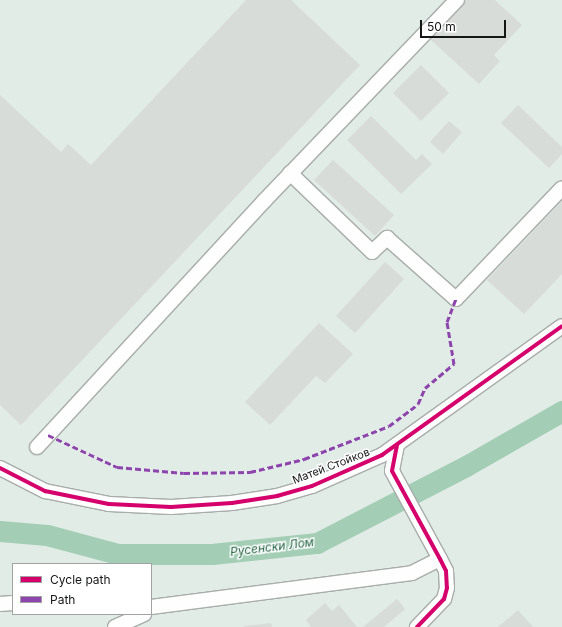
<!DOCTYPE html>
<html>
<head>
<meta charset="utf-8">
<style>
	body { margin:0 }
	#map { position:relative; width:562px; height:627px; overflow:hidden; background:#f1f7f4; font-family:Inter,sans-serif }
	div>[style] { position:absolute }
	.built>* { inset:0; background:#e0ece5 }
	.river>* { height:21px; margin:-10.5px; padding:0 10.5px; transform-origin:10.5px; border-radius:10.5px; background:#a3cdb5 }
	.building>* { inset:0; background:#d8dcd9 }
	.roads { filter:drop-shadow(1px 0 #a8acaa) drop-shadow(-1px 0 #a8acaa) drop-shadow(0 1px #a8acaa) drop-shadow(0 -1px #a8acaa) }
	.minor>* { height:14px; margin:-7px; padding:0 7px; transform-origin:7px; border-radius:7px; background:#fdfefd }
	.quiet>* { height:3px; margin-top:-1.5px; transform-origin:0; background:repeating-linear-gradient(90deg,#8e44ad 0 6px,transparent 0 9px) }
	.cycleway>* { height:4px; margin:-2px; padding:0 2px; transform-origin:2px; border-radius:2px; background:#d6006c }
	span { translate:-50% -50%; white-space:nowrap; text-align:center; line-height:1.15; -webkit-text-stroke:3px #fff; paint-order:stroke }
	.street-label { font-size:11px; color:#141715 }
	.water-label { font-size:12px; color:#236544; font-style:italic }
	.legend { position:absolute; left:12px; top:563px; width:140px; height:52px; box-sizing:border-box; background:#fff; border:1px solid #a1a2a1; margin:0; padding:5px 7px; list-style:none; font-size:12px; color:#141715 }
	.legend li { display:flex; align-items:center; gap:8px; height:20px }
	.legend b { width:20px; border:1px solid #a1a2a1 }
	.scale { position:absolute; left:420px; top:20px; width:86px; height:18px; box-sizing:border-box; border:2px solid #141715; border-top:0; padding-left:5px; font-size:12px; line-height:14px; white-space:nowrap; color:#141715; -webkit-text-stroke:3px #fff; paint-order:stroke }
</style>
</head>
<body>
<div id="map">
	<div class="built">
		<div style="clip-path:polygon(evenodd,0 0,562px 0,562px 627px,0 627px,0 0,13px 564px,151px 564px,151px 614px,13px 614px,13px 564px)"></div>
	</div>
	<div class="river">
		<div style="left:0;top:531px;width:47px;rotate:4.9deg"></div>
		<div style="left:47px;top:535px;width:73px;rotate:15deg"></div>
		<div style="left:118px;top:554px;width:94px"></div>
		<div style="left:212px;top:554px;width:106px;rotate:-6deg"></div>
		<div style="left:317px;top:543px;width:168px;rotate:-27.3deg"></div>
		<div style="left:466px;top:466px;width:111px;rotate:-29.8deg"></div>
	</div>
	<div class="building">
		<div style="clip-path:polygon(246px 0,291px 0,360px 65px,21px 425px,0 405px,0 95px,61px 152px,68px 144px,91px 165px)"></div>
		<div style="clip-path:polygon(467px 0,495px 0,522px 25px,494px 55px,500px 61px,479px 84px,430px 39px)"></div>
		<div style="clip-path:polygon(421px 65px,449px 93px,421px 121px,393px 93px)"></div>
		<div style="clip-path:polygon(518px 105px,562px 147px,562px 154px,549px 168px,501px 123px)"></div>
		<div style="clip-path:polygon(371px 116px,416px 160px,422px 154px,432px 164px,401px 194px,347px 140px)"></div>
		<div style="clip-path:polygon(449px 121px,462px 132px,443px 154px,430px 142px)"></div>
		<div style="clip-path:polygon(333px 160px,394px 215px,375px 236px,314px 180px)"></div>
		<div style="clip-path:polygon(562px 201px,562px 274px,524px 314px,487px 280px)"></div>
		<div style="clip-path:polygon(385px 262px,404px 279px,355px 333px,336px 316px)"></div>
		<div style="clip-path:polygon(319px 323px,353px 354px,325px 383px,316px 376px,270px 425px,245px 402px)"></div>
		<div style="clip-path:polygon(397px 599px,405px 609px,384px 627px,363px 627px)"></div>
		<div style="clip-path:polygon(325px 603px,332px 611px,339px 605px,357px 627px,311px 627px,306px 620px)"></div>
		<div style="clip-path:polygon(518px 610px,533px 627px,498px 627px)"></div>
		<div style="clip-path:polygon(271px 623px,272px 627px,244px 627px,244px 626px)"></div>
	</div>
	<div class="roads">
		<div class="minor">
			<div style="left:290px;top:173px;width:114px;rotate:43.9deg"></div>
			<div style="left:372px;top:252px;width:21px;rotate:-43deg"></div>
			<div style="left:387px;top:238px;width:92px;rotate:41.5deg"></div>
			<div style="left:456px;top:299px;width:153px;rotate:-46.3deg"></div>
			<div style="left:397px;top:445px;width:26px;rotate:101deg"></div>
			<div style="left:392px;top:471px;width:100px;rotate:61.4deg"></div>
			<div style="left:440px;top:559px;width:13px;rotate:63deg"></div>
			<div style="left:446px;top:571px;width:17px;rotate:87deg"></div>
			<div style="left:447px;top:588px;width:11px;rotate:105deg"></div>
			<div style="left:444px;top:599px;width:39px;rotate:134deg"></div>
			<div style="left:37px;top:447px;width:335px;rotate:-47.3deg"></div>
			<div style="left:264px;top:201px;width:279px;rotate:-46.2deg"></div>
			<div style="left:0;top:468px;width:51px;rotate:27.1deg"></div>
			<div style="left:45px;top:491px;width:65px;rotate:11.5deg"></div>
			<div style="left:109px;top:504px;width:62px;rotate:2.8deg"></div>
			<div style="left:171px;top:507px;width:61px;rotate:-3.8deg"></div>
			<div style="left:232px;top:503px;width:46px;rotate:-8.8deg"></div>
			<div style="left:277px;top:496px;width:36px;rotate:-16deg"></div>
			<div style="left:312px;top:486px;width:77px;rotate:-23.9deg"></div>
			<div style="left:382px;top:455px;width:221px;rotate:-35.6deg"></div>
			<div style="left:0;top:604px;width:13px;rotate:-4deg"></div>
			<div style="left:151px;top:607px;width:263px;rotate:-7.4deg"></div>
			<div style="left:412px;top:573px;width:31px;rotate:-27deg"></div>
			<div style="left:115px;top:627px;width:32px;rotate:-24deg"></div>
		</div>
	</div>
	<div class="quiet">
		<div style="left:48px;top:435px;width:76px;rotate:24.9deg"></div>
		<div style="left:117px;top:467px;width:67px;rotate:5.1deg"></div>
		<div style="left:184px;top:473px;width:66px;rotate:-0.9deg"></div>
		<div style="left:250px;top:472px;width:56px;rotate:-13.5deg"></div>
		<div style="left:304px;top:459px;width:91px;rotate:-21.2deg"></div>
		<div style="left:389px;top:426px;width:36px;rotate:-37deg"></div>
		<div style="left:418px;top:404px;width:17px;rotate:-66deg"></div>
		<div style="left:425px;top:388px;width:38px;rotate:-40deg"></div>
		<div style="left:454px;top:364px;width:43px;rotate:-99.5deg"></div>
		<div style="left:447px;top:322px;width:25px;rotate:-69deg"></div>
	</div>
	<div class="cycleway">
		<div style="left:397px;top:445px;width:26px;rotate:101deg"></div>
		<div style="left:392px;top:471px;width:100px;rotate:61.4deg"></div>
		<div style="left:440px;top:559px;width:13px;rotate:63deg"></div>
		<div style="left:446px;top:571px;width:17px;rotate:87deg"></div>
		<div style="left:447px;top:588px;width:11px;rotate:105deg"></div>
		<div style="left:444px;top:599px;width:39px;rotate:134deg"></div>
		<div style="left:0;top:468px;width:51px;rotate:27.1deg"></div>
		<div style="left:45px;top:491px;width:65px;rotate:11.5deg"></div>
		<div style="left:109px;top:504px;width:62px;rotate:2.8deg"></div>
		<div style="left:171px;top:507px;width:61px;rotate:-3.8deg"></div>
		<div style="left:232px;top:503px;width:46px;rotate:-8.8deg"></div>
		<div style="left:277px;top:496px;width:36px;rotate:-16deg"></div>
		<div style="left:312px;top:486px;width:77px;rotate:-23.9deg"></div>
		<div style="left:382px;top:455px;width:221px;rotate:-35.6deg"></div>
	</div>
	<div class="street-label">
		<span style="left:331px;top:466px;rotate:-21deg">Матей Стойков</span>
	</div>
	<div class="water-label">
		<span style="left:272px;top:547px;rotate:-7deg">Русенски Лом</span>
	</div>
	<ul class="legend">
	<li><b style="height:5px;background:#d6006c"></b>Cycle path</li>
	<li><b style="height:5px;background:#8e44ad"></b>Path</li>
	</ul>
	<div class="scale">50 m</div>
</div>
</body>
</html>
